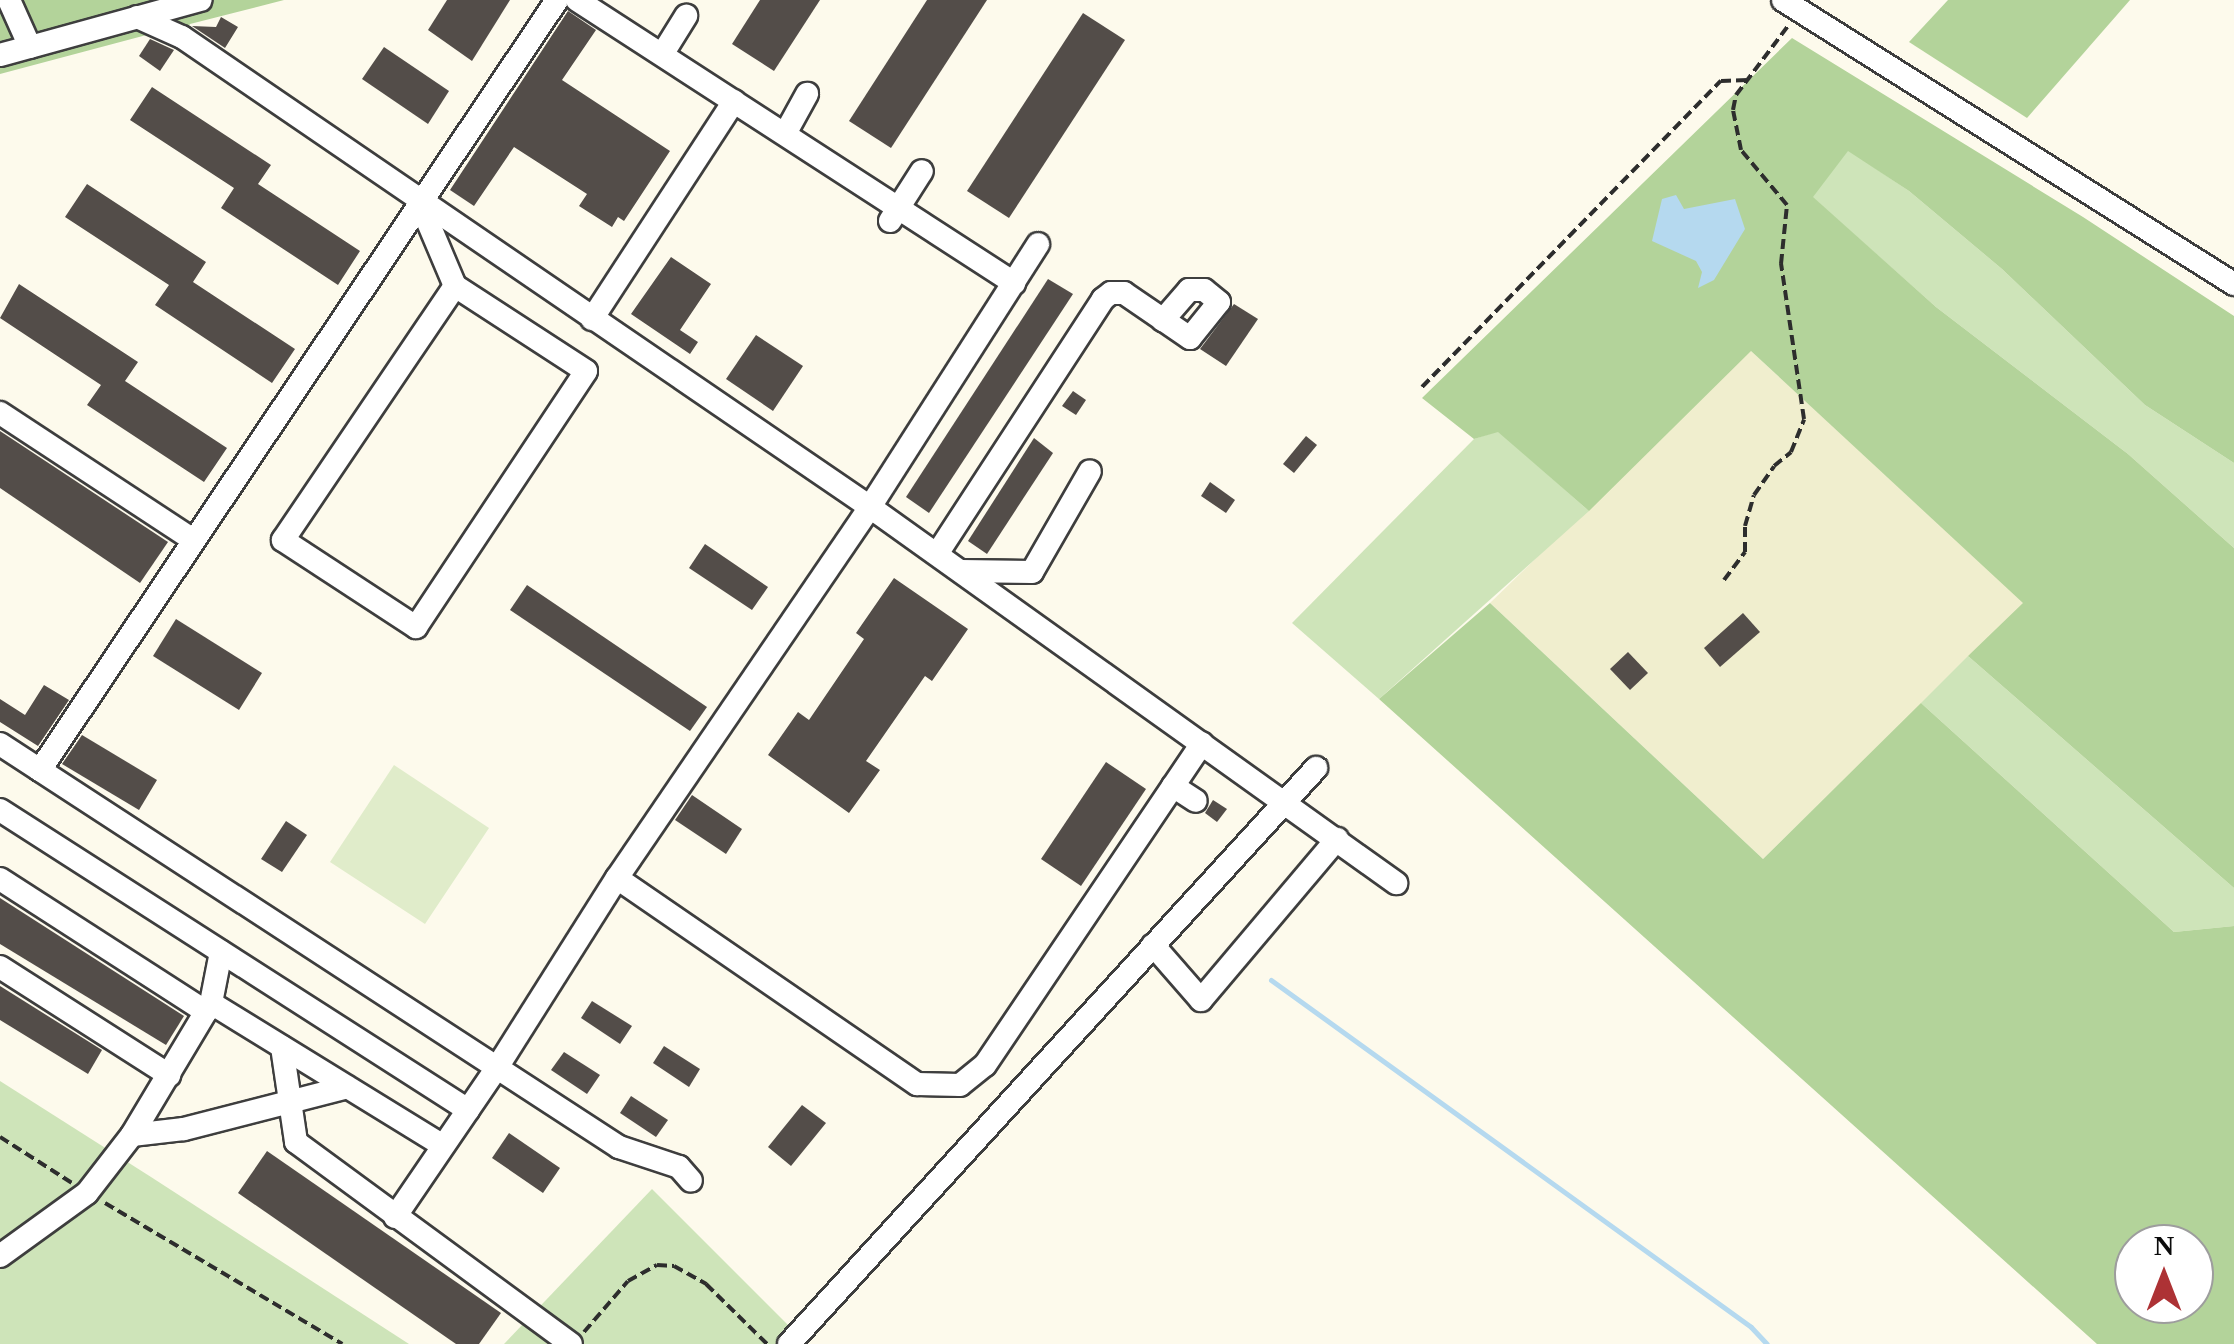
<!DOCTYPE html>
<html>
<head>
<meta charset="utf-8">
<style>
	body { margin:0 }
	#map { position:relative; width:2234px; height:1344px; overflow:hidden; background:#fdfaec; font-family:"Times New Roman",serif }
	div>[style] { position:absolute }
	.farmland>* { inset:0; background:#f0eece }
	.green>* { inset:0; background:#cee4b9 }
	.forest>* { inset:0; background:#b3d39a }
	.pitch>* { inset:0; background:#e0ecca }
	.water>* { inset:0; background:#b5d9ef }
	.stream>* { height:5px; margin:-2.5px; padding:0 2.5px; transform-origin:2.5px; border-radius:2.5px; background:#b5d9ef }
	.building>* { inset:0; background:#534d49 }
	.path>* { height:4px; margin-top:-2px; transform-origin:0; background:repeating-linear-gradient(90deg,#2d2d2d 0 10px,transparent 0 15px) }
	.roads { filter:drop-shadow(2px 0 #3e3e3e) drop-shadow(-2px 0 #3e3e3e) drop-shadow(0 2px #3e3e3e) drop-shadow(0 -2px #3e3e3e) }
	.minor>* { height:22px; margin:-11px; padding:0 11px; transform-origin:11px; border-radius:11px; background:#fff }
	span { translate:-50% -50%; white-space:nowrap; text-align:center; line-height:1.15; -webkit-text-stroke:10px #fff; paint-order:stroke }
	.north { position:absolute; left:2114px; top:1224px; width:100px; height:100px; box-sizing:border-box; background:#fff; border:2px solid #9d9d9d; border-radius:50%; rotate:0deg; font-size:28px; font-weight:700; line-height:40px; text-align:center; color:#0b0b0b }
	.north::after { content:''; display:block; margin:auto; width:35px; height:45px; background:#ad3235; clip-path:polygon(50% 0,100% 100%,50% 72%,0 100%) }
</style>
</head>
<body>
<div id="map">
	<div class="farmland">
		<div style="clip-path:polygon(1750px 350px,2024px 603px,1763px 859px,1490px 603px)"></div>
	</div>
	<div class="green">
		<div style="clip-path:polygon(1848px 150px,1909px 191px,2002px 269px,2145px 405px,2234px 463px,2234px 548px,2128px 454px,1936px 307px,1812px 197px)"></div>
		<div style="clip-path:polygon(1498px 431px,1589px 511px,1379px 699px,1292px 623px,1474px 439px)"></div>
		<div style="clip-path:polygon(1968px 656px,2234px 888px,2234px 926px,2174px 932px,1921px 703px)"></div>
		<div style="clip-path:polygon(0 1081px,151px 1177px,409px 1344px,0 1344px)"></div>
		<div style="clip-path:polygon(652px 1189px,807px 1344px,504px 1344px)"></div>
	</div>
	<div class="forest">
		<div style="clip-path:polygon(0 0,284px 0,190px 24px,175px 47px,154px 33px,0 74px)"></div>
		<div style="clip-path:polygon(1948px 0,2130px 0,2027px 118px,1909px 42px)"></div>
		<div style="clip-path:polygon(1792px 38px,2083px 217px,2234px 316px,2234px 463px,2145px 405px,2002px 269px,1909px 191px,1848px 151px,1813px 197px,1936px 307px,2128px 454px,2234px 548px,2234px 888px,1968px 656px,2023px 603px,1751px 351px,1589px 511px,1498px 432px,1474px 439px,1422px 398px)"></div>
		<div style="clip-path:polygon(evenodd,1490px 603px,1763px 859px,1921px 703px,2174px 932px,2234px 926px,2234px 1344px,2097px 1344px,1379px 699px,1490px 603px,2134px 1244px,2194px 1244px,2194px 1304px,2134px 1304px,2134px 1244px)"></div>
	</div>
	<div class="pitch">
		<div style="clip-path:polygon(394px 765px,489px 828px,425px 924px,330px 862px)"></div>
	</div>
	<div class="water">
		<div style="clip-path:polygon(1676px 195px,1684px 209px,1735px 199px,1745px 229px,1714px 280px,1698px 288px,1702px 272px,1696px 261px,1652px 241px,1662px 199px)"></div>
	</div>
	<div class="stream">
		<div style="left:1271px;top:980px;width:592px;rotate:35.86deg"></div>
		<div style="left:1751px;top:1327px;width:23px;rotate:47deg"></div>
	</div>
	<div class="building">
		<div style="clip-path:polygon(447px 0,510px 0,472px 61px,428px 30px)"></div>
		<div style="clip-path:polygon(760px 0,820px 0,774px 71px,732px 44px)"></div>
		<div style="clip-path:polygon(927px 0,987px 0,891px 148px,849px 121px)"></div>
		<div style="clip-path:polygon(568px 11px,596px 30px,562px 80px,670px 151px,624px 221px,618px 217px,612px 227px,579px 206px,587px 194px,514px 147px,474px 206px,450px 190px)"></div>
		<div style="clip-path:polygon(1083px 13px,1125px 40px,1009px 218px,967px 191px)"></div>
		<div style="clip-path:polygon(221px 17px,238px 27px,225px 48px,192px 26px,216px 27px)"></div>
		<div style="clip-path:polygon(150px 39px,174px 50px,160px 71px,139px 56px)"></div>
		<div style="clip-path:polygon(384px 47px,449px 91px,428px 124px,362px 79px)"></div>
		<div style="clip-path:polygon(152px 87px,271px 165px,258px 184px,360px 251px,338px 285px,221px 208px,234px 188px,130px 120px)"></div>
		<div style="clip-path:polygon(87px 184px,206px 262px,193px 282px,295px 349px,272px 383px,155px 305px,169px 285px,65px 217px)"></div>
		<div style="clip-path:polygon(671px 257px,711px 284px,680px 330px,698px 342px,690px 354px,631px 314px)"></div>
		<div style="clip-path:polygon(1048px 279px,1073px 294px,929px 513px,906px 497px)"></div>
		<div style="clip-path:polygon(19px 284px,138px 362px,125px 381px,227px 448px,204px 482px,87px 405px,101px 385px,0 318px)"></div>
		<div style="clip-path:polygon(1234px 304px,1258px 319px,1226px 366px,1200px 349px)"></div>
		<div style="clip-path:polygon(756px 335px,803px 366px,773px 411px,726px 379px)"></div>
		<div style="clip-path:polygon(1073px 391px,1086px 400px,1076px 415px,1062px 406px)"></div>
		<div style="clip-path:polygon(0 431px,168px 542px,140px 583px,0 488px)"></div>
		<div style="clip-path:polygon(1306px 436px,1317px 445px,1294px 473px,1283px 464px)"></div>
		<div style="clip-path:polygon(1034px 438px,1053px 453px,987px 554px,968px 541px)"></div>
		<div style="clip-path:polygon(1210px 482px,1235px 500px,1226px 513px,1201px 496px)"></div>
		<div style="clip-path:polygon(705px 544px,768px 587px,752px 610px,689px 568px)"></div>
		<div style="clip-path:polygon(894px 578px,968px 629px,932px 681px,925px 676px,866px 761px,880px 770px,849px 813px,768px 755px,798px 712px,809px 720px,864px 639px,856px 633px)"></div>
		<div style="clip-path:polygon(527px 585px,707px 707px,690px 731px,510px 610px)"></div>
		<div style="clip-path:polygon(1743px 613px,1760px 632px,1720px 667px,1704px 648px)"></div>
		<div style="clip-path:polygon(176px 619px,262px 673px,239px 710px,153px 656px)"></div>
		<div style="clip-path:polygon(1628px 652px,1648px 673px,1630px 690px,1610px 669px)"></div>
		<div style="clip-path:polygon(44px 685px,69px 700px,38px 746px,0 722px,0 699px,25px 715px)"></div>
		<div style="clip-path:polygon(82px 735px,157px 780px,139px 810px,62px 764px)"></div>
		<div style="clip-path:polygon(1106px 762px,1146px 789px,1081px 886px,1041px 859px)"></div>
		<div style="clip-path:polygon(692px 795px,742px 829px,726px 854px,675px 820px)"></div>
		<div style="clip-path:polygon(1213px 800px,1227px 809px,1217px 822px,1205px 813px)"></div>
		<div style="clip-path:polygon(286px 821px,307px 835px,282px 872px,261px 859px)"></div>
		<div style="clip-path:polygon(0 898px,184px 1016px,166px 1045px,0 944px)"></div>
		<div style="clip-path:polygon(0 986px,102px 1050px,88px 1074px,0 1020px)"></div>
		<div style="clip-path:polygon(592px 1001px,632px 1026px,620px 1044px,581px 1018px)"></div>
		<div style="clip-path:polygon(664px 1046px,700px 1069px,689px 1087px,653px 1063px)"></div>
		<div style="clip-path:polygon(564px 1052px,600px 1075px,587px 1094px,551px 1070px)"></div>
		<div style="clip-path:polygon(631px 1096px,668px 1120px,656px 1137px,620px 1113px)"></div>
		<div style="clip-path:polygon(802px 1105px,826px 1123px,791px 1166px,768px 1147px)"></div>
		<div style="clip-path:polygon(509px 1133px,560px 1168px,543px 1193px,492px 1158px)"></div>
		<div style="clip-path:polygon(267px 1151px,501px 1313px,479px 1344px,456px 1344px,238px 1193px)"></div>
	</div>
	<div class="path">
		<div style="left:1422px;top:387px;width:428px;rotate:-45.7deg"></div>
		<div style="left:1721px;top:81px;width:27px;rotate:-2deg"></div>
		<div style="left:1724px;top:580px;width:35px;rotate:-53deg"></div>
		<div style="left:1745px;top:552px;width:26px;rotate:-90deg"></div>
		<div style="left:1745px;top:526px;width:32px;rotate:-74deg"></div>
		<div style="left:1754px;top:495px;width:35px;rotate:-55deg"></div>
		<div style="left:1774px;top:466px;width:22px;rotate:-39deg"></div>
		<div style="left:1791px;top:452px;width:35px;rotate:-68deg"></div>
		<div style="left:1804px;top:419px;width:157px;rotate:-98.4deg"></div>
		<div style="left:1781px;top:264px;width:59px;rotate:-84.2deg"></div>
		<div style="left:1787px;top:205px;width:72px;rotate:-129.9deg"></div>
		<div style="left:1741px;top:150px;width:41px;rotate:-101.3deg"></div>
		<div style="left:1733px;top:110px;width:15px;rotate:-79deg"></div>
		<div style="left:1736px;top:95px;width:86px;rotate:-53deg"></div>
		<div style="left:0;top:1137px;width:85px;rotate:32.6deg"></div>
		<div style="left:105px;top:1203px;width:276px;rotate:30.7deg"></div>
		<div style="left:584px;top:1332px;width:67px;rotate:-49.2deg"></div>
		<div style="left:628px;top:1281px;width:33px;rotate:-29deg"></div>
		<div style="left:657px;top:1265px;width:17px;rotate:3deg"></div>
		<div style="left:674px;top:1266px;width:37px;rotate:29deg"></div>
		<div style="left:706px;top:1284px;width:86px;rotate:44.5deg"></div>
	</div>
	<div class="roads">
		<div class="minor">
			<div style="left:9px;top:0;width:51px;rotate:65.9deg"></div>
			<div style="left:30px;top:47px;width:177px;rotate:-15.4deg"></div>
			<div style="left:577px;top:0;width:521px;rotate:32.93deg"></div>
			<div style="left:1783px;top:0;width:533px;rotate:32.2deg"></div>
			<div style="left:137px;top:17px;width:49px;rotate:24deg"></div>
			<div style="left:182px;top:37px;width:833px;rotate:34.34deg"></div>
			<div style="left:870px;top:507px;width:647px;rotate:35.56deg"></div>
			<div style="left:663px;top:53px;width:44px;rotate:-58.1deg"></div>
			<div style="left:0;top:55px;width:31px;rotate:-15deg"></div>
			<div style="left:785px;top:134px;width:46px;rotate:-61.2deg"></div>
			<div style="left:419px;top:201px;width:92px;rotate:67deg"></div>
			<div style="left:455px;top:286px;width:307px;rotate:124.1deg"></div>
			<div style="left:283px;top:540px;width:159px;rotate:33.2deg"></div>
			<div style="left:416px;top:627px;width:307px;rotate:-56.4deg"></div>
			<div style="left:586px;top:371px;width:156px;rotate:-147deg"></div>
			<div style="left:890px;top:221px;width:59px;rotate:-57.4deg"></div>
			<div style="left:592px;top:319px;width:260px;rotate:-56.9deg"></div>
			<div style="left:0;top:413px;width:231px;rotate:33.3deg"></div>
			<div style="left:937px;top:554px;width:304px;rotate:-56.9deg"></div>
			<div style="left:1103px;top:299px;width:10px;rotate:-37deg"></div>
			<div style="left:1111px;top:293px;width:13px"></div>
			<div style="left:1124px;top:293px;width:80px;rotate:34.3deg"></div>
			<div style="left:1190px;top:338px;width:46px;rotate:-51.1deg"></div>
			<div style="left:1219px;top:302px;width:19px;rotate:-141deg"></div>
			<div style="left:1204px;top:290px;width:15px;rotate:180deg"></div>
			<div style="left:1189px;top:290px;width:40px;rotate:131deg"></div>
			<div style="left:961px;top:571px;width:71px;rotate:0.8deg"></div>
			<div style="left:1032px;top:572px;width:116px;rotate:-60.1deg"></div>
			<div style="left:0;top:744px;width:739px;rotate:33.07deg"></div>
			<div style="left:619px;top:1147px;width:63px;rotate:18.4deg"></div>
			<div style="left:679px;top:1167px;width:18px;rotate:49deg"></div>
			<div style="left:40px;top:770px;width:927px;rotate:-56.12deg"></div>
			<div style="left:1173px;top:786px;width:27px;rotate:33deg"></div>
			<div style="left:0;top:810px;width:556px;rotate:32.66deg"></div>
			<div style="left:617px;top:878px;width:364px;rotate:34.5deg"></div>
			<div style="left:917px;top:1084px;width:43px;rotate:1.3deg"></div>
			<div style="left:960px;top:1085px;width:32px;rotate:-39deg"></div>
			<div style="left:985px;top:1065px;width:388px;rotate:-56deg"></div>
			<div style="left:0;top:879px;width:245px;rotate:32.8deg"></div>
			<div style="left:1153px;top:945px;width:73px;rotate:48.9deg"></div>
			<div style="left:1201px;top:1000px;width:211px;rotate:-49.8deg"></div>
			<div style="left:0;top:967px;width:201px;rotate:32.6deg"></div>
			<div style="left:211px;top:1003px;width:271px;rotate:31.6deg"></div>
			<div style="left:282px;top:1047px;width:96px;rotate:81.6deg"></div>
			<div style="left:296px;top:1142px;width:341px;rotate:36.3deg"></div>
			<div style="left:132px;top:1135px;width:52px;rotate:-6.6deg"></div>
			<div style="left:184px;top:1129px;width:168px;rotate:-14.4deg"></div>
			<div style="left:395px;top:1217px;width:183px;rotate:-55.7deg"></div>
			<div style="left:498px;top:1066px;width:222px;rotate:-57.7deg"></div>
			<div style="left:617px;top:878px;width:449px;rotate:-55.7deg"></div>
			<div style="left:870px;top:507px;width:312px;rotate:-57.4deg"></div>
			<div style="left:0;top:1256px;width:107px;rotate:-35.9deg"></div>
			<div style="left:87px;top:1193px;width:73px;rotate:-52.2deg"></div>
			<div style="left:132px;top:1135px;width:154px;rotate:-59.1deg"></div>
			<div style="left:211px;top:1003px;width:52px;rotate:-78.9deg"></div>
			<div style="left:789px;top:1344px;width:781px;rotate:-47.54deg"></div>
		</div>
	</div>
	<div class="north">N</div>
</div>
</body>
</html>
